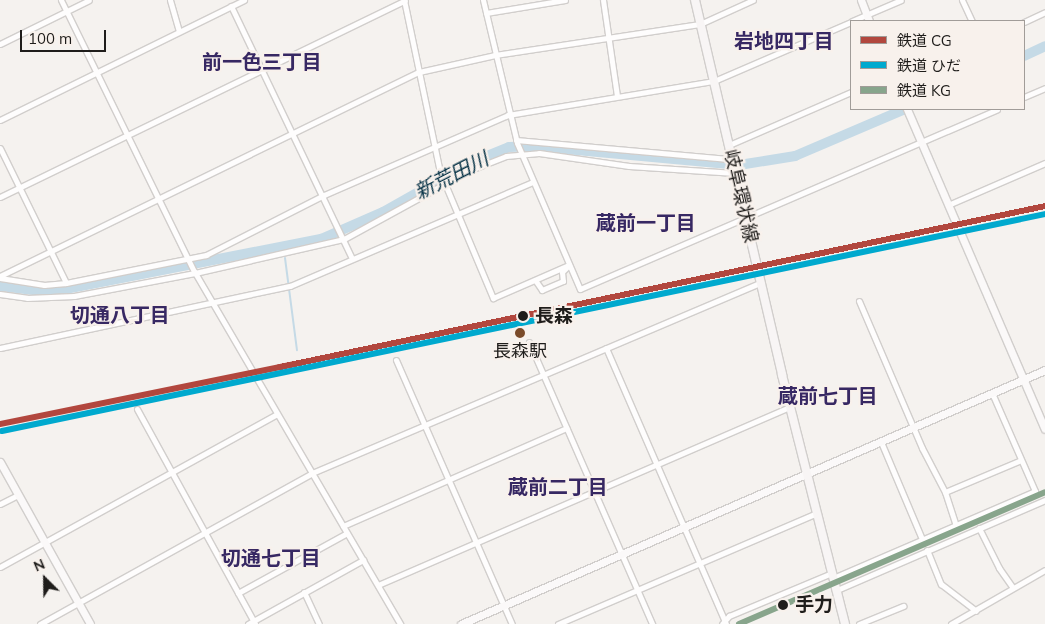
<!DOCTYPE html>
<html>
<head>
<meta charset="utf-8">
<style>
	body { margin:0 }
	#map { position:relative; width:1045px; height:624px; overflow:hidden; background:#f5f2ef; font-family:Mulish,"Noto Sans JP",sans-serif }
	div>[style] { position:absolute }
	.stream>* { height:2px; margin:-1px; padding:0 1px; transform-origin:1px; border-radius:1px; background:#c5dae6 }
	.river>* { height:10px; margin:-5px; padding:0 5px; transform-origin:5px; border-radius:5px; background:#c5dae6 }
	.roads { filter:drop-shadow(1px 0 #d1cecc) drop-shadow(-1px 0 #d1cecc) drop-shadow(0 1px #d1cecc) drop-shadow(0 -1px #d1cecc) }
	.street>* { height:5px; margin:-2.5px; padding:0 2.5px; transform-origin:2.5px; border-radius:2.5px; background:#fefdfd }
	.secondary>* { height:7px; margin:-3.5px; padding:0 3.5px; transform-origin:3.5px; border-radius:3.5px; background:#fbf9f9 }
	.primary>* { height:8px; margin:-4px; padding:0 4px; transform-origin:4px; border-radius:4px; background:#f8f5f5 }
	.rail-1>* { height:6px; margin:-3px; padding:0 3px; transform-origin:3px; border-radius:3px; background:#b2473e }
	.rail-2>* { height:6px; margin:-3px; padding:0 3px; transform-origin:3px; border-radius:3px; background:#00a9ce }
	.rail-3>* { height:6px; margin:-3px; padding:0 3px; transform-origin:3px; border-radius:3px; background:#88a58c }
	.dots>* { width:14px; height:14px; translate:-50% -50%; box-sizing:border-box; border:2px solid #f8f1ec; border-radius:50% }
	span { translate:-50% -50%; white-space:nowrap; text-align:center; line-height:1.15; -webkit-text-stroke:4.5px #f8f1ec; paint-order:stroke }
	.bus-label { font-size:18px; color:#1f1d1b }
	.street-label { font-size:19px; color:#1f1d1b }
	.stop-label { font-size:19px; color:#1f1d1b; font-weight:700 }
	.left { translate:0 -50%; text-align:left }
	.neighbourhood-label { font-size:20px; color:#372863; font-weight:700 }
	.water-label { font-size:20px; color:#053145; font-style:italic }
	.legend { position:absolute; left:850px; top:20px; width:175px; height:90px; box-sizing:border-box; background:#f8f1ec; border:1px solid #a19c98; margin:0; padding:6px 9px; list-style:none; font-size:15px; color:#1f1d1b }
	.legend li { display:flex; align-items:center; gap:10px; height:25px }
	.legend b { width:25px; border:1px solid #a19c98 }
	.north { position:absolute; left:20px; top:554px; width:50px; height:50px; -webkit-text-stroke:4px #f8f1ec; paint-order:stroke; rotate:337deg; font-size:14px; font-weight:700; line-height:20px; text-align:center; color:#1f1d1b }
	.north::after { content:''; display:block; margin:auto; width:18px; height:22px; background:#1f1d1b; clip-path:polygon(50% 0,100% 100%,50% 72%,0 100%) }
	.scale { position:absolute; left:20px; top:30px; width:86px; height:22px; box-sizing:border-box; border:2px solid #1f1d1b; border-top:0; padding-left:6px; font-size:15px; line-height:18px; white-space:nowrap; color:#1f1d1b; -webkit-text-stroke:4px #f8f1ec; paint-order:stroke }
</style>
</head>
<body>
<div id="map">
	<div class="stream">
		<div style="left:285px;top:258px;width:93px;rotate:82.6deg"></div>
	</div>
	<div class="river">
		<div style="left:1024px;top:56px;width:23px;rotate:-25deg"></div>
		<div style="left:0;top:286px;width:50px;rotate:6.8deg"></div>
		<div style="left:50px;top:292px;width:276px;rotate:-11.1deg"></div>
		<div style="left:321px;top:239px;width:68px;rotate:-23.5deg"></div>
		<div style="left:383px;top:212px;width:100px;rotate:-29.4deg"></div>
		<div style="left:470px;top:163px;width:42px;rotate:-22.3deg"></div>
		<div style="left:509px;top:147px;width:24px;rotate:-2deg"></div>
		<div style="left:533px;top:146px;width:207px;rotate:5.3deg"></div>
		<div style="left:739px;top:165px;width:57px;rotate:-9.1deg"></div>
		<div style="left:795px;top:156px;width:120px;rotate:-23.1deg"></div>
	</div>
	<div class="roads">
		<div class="street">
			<div style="left:61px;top:0;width:302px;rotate:63.9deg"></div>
			<div style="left:194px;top:271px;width:409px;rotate:59.7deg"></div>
			<div style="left:170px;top:0;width:32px;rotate:74deg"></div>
			<div style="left:404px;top:0;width:176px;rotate:78.2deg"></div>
			<div style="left:440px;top:172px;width:137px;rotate:67.2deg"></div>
			<div style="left:493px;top:298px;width:83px;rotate:-23.5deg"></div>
			<div style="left:569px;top:265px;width:10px;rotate:135deg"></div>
			<div style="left:562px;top:272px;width:9px;rotate:84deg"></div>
			<div style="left:563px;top:281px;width:23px;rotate:157deg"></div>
			<div style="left:542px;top:290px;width:12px;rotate:-125deg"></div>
			<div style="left:483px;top:0;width:147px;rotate:76.6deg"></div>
			<div style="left:517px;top:143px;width:159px;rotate:66.7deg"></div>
			<div style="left:580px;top:289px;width:454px;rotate:-23.3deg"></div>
			<div style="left:603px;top:0;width:97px;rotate:81.7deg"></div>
			<div style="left:962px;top:0;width:23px;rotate:65deg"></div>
			<div style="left:231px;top:6px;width:280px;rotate:64.4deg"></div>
			<div style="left:486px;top:13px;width:80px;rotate:-9.3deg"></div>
			<div style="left:852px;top:21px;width:53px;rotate:-23.2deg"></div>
			<div style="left:1024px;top:22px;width:23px;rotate:-25deg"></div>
			<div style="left:0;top:44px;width:99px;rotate:-26.3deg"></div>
			<div style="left:1024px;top:97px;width:23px;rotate:-23deg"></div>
			<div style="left:0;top:120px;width:272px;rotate:-26.2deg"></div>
			<div style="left:516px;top:140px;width:216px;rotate:5.1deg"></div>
			<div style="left:729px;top:145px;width:133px;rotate:-23.5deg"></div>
			<div style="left:0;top:148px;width:150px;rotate:63.9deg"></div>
			<div style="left:66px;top:283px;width:143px;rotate:-11.3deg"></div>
			<div style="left:206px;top:255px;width:132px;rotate:-27deg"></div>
			<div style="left:324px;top:195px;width:201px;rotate:-23.5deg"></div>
			<div style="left:508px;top:115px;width:209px;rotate:-9.4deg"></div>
			<div style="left:714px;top:81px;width:149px;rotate:-23.3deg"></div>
			<div style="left:0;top:197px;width:450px;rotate:-25.9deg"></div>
			<div style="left:948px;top:205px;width:106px;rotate:-23.4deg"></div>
			<div style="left:0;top:276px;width:466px;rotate:-26deg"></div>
			<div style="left:419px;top:72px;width:78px;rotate:-12.6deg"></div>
			<div style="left:495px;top:55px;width:207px;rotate:-8.6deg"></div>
			<div style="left:700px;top:24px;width:58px;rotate:-24.4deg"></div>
			<div style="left:0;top:278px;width:45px;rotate:9deg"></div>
			<div style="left:44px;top:285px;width:22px;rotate:-5deg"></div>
			<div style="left:0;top:294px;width:27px;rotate:8deg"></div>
			<div style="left:27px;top:298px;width:47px;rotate:-2.4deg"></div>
			<div style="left:74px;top:296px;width:123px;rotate:-10.8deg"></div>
			<div style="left:195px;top:273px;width:153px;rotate:-12.9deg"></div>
			<div style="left:344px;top:239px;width:141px;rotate:-28.7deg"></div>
			<div style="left:468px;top:171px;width:41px;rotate:-21.5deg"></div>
			<div style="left:506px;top:156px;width:33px;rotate:-5deg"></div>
			<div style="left:539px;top:153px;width:91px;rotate:8.2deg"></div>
			<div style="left:629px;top:166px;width:106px;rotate:3.8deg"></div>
			<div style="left:859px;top:301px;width:160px;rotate:66.8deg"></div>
			<div style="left:922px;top:448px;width:50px;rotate:62.4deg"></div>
			<div style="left:945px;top:492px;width:35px;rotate:72deg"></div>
			<div style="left:529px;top:342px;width:308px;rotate:66.4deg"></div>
			<div style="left:0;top:348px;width:297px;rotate:-12.1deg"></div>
			<div style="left:290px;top:286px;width:264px;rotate:-23.2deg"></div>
			<div style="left:606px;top:348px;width:301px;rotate:66.5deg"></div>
			<div style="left:396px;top:360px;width:288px;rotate:66.3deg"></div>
			<div style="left:137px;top:409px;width:245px;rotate:61.2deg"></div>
			<div style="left:881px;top:442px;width:105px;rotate:67.1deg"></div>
			<div style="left:945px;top:492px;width:82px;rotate:-22.8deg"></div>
			<div style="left:0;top:504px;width:20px;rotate:-27deg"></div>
			<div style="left:343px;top:526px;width:244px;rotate:-23.7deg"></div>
			<div style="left:979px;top:528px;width:45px;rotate:63.4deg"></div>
			<div style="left:999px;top:568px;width:24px;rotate:55deg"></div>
			<div style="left:927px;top:550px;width:37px;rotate:68deg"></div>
			<div style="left:941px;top:584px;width:44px;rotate:37.6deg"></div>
			<div style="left:0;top:567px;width:316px;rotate:-28.9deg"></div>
			<div style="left:833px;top:578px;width:220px;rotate:-23.3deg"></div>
			<div style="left:1035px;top:491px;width:107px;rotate:-113.7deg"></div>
			<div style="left:378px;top:585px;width:449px;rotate:-23.4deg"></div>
			<div style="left:837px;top:590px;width:227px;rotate:-23.4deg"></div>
			<div style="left:304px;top:592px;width:35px;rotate:65deg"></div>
			<div style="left:238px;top:593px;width:124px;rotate:-28.8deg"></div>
			<div style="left:40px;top:624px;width:311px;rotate:-29deg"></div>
			<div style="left:312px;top:473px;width:488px;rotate:-23deg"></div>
			<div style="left:248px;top:624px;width:132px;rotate:-29.1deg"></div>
			<div style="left:558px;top:624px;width:282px;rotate:-23.2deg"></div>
			<div style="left:722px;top:624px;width:11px;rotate:-49deg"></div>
			<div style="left:729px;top:616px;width:112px;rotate:-22.7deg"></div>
			<div style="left:859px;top:624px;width:48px;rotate:-22.2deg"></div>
			<div style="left:951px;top:624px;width:108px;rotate:-29.9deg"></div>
		</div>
		<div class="secondary">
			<div style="left:861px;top:0;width:22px;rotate:69deg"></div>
			<div style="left:907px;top:109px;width:348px;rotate:66.7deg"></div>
			<div style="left:0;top:462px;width:185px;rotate:60.9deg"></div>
			<div style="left:461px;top:624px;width:637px;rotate:-23.51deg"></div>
		</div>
		<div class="primary">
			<div style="left:695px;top:0;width:385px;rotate:76.9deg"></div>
			<div style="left:782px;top:375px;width:257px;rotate:75.8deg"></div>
		</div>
	</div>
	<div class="rail-1">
		<div style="left:280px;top:367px;width:782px;rotate:-11.88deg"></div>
		<div style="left:0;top:424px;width:301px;rotate:-11.5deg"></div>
	</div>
	<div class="rail-2">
		<div style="left:2px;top:431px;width:1065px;rotate:-11.75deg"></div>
	</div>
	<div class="rail-3">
		<div style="left:739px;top:624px;width:333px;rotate:-23.3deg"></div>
	</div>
	<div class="dots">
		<div style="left:523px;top:316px;background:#1f1d1b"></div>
		<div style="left:520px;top:333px;background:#7a4b2a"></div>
		<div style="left:783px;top:605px;background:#1f1d1b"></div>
	</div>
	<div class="bus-label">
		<span style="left:520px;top:351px">長森駅</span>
	</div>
	<div class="street-label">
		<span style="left:741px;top:196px;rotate:77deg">岐阜環状線</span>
	</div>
	<div class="stop-label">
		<span class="left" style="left:535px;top:316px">長森</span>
		<span class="left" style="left:795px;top:605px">手力</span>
	</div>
	<div class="neighbourhood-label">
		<span style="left:784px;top:40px">岩地四丁目</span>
		<span style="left:262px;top:61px">前一色三丁目</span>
		<span style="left:646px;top:222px">蔵前一丁目</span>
		<span style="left:120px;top:314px">切通八丁目</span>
		<span style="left:828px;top:395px">蔵前七丁目</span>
		<span style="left:558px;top:486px">蔵前二丁目</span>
		<span style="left:271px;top:557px">切通七丁目</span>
	</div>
	<div class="water-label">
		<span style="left:451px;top:175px;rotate:-27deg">新荒田川</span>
	</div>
	<ul class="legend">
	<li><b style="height:6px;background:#b2473e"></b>鉄道 CG</li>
	<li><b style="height:6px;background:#00a9ce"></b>鉄道 ひだ</li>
	<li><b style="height:6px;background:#88a58c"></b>鉄道 KG</li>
	</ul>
	<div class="north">N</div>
	<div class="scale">100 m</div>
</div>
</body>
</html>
